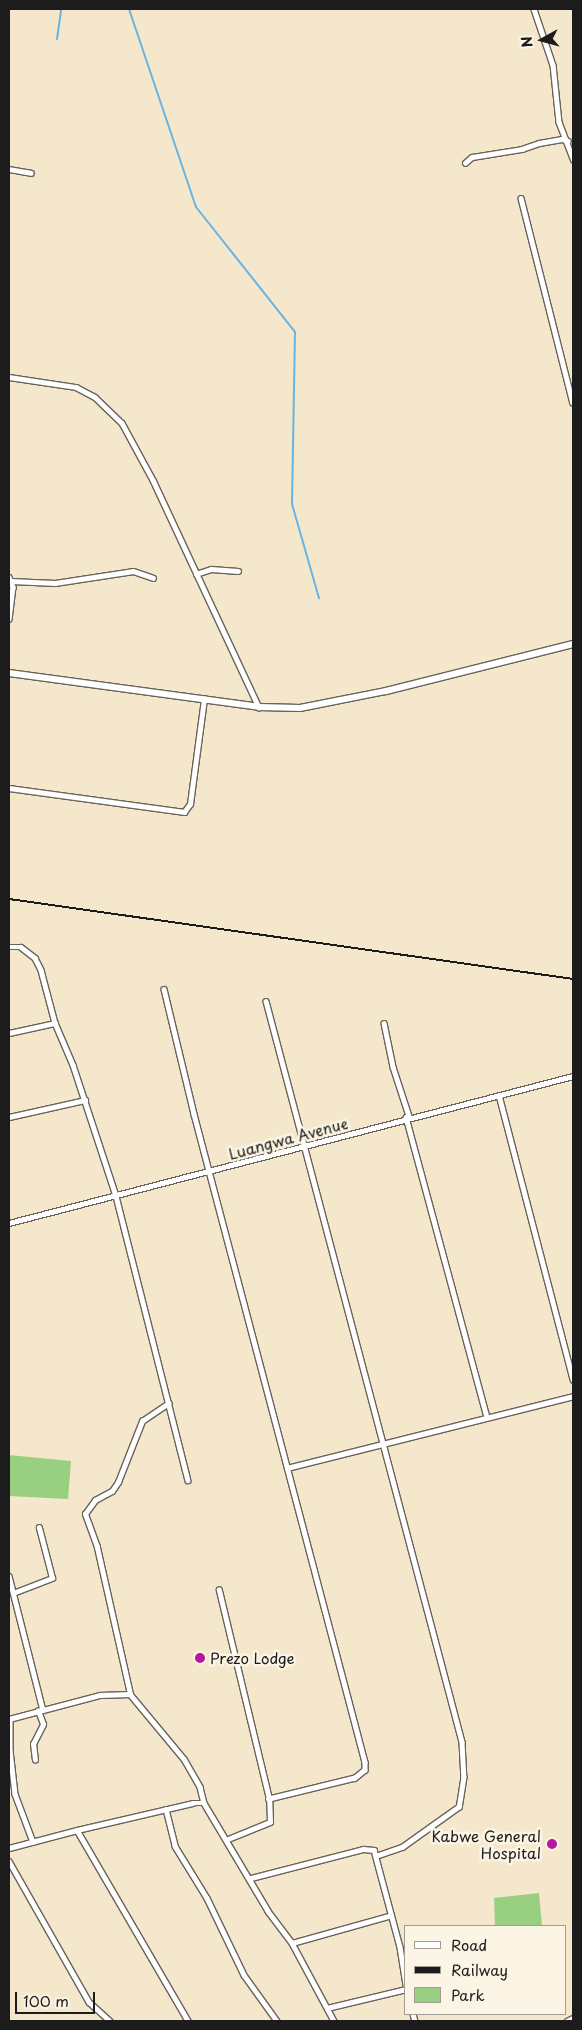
<!DOCTYPE html>
<html>
<head>
<meta charset="utf-8">
<style>
	body { margin:0 }
	#map { position:relative; width:582px; height:2030px; overflow:hidden; background:#f4e7cc; font-family:"Playpen Sans",sans-serif }
	div>[style] { position:absolute }
	.green>* { inset:0; background:#99cf81 }
	.stream>* { height:2px; margin:-1px; padding:0 1px; transform-origin:1px; border-radius:1px; background:#6ab3e2 }
	.roads { filter:drop-shadow(1px 0 #68635a) drop-shadow(-1px 0 #68635a) drop-shadow(0 1px #68635a) drop-shadow(0 -1px #68635a) }
	.minor>* { height:4.5px; margin:-2.25px; padding:0 2.25px; transform-origin:2.25px; border-radius:2.25px; background:#fff }
	.secondary>* { height:6px; margin:-3px; padding:0 3px; transform-origin:3px; border-radius:3px; background:#fff }
	.rail>* { height:2px; margin:-1px; padding:0 1px; transform-origin:1px; border-radius:1px; background:#1c1c1c }
	.dots>* { width:14px; height:14px; translate:-50% -50%; box-sizing:border-box; border:2px solid #fcf5e5; border-radius:50% }
	span { translate:-50% -50%; white-space:nowrap; text-align:center; line-height:1.15; -webkit-text-stroke:5px #fcf5e5; paint-order:stroke }
	.street-label { font-size:15px; color:#1c1c1c }
	.poi-label { font-size:15px; color:#1c1c1c }
	.left { translate:0 -50%; text-align:left }
	.right { translate:-100% -50%; text-align:right }
	.frame { position:absolute; inset:0; border:10px solid #1c1c1c; pointer-events:none }
	.legend { position:absolute; left:404px; top:1925px; width:162px; height:90px; box-sizing:border-box; background:#fcf5e5; border:1px solid #a29e95; margin:0; padding:6px 9px; list-style:none; font-size:15px; color:#1c1c1c }
	.legend li { display:flex; align-items:center; gap:10px; height:25px }
	.legend b { width:25px; border:1px solid #a29e95 }
	.north { position:absolute; left:517px; top:15px; width:50px; height:50px; -webkit-text-stroke:4px #fcf5e5; paint-order:stroke; rotate:263deg; font-size:14px; font-weight:700; line-height:20px; text-align:center; color:#1c1c1c }
	.north::after { content:''; display:block; margin:auto; width:18px; height:22px; background:#1c1c1c; clip-path:polygon(50% 0,100% 100%,50% 72%,0 100%) }
	.scale { position:absolute; left:15px; top:1992px; width:80px; height:22px; box-sizing:border-box; border:2px solid #1c1c1c; border-top:0; padding-left:6px; font-size:15px; line-height:18px; white-space:nowrap; color:#1c1c1c; -webkit-text-stroke:4px #fcf5e5; paint-order:stroke }
</style>
</head>
<body>
<div id="map">
	<div class="green">
		<div style="clip-path:polygon(9px 1455px,71px 1461px,68px 1499px,9px 1496px)"></div>
		<div style="clip-path:polygon(539px 1893px,542px 1926px,495px 1926px,494px 1898px)"></div>
	</div>
	<div class="stream">
		<div style="left:129px;top:9px;width:209px;rotate:71.3deg"></div>
		<div style="left:196px;top:207px;width:159px;rotate:51.6deg"></div>
		<div style="left:295px;top:332px;width:172px;rotate:91deg"></div>
		<div style="left:292px;top:504px;width:98px;rotate:74deg"></div>
		<div style="left:57px;top:39px;width:30px;rotate:-82deg"></div>
	</div>
	<div class="roads">
		<div class="minor">
			<div style="left:534px;top:9px;width:59px;rotate:71.3deg"></div>
			<div style="left:553px;top:65px;width:57px;rotate:84deg"></div>
			<div style="left:559px;top:122px;width:40px;rotate:69deg"></div>
			<div style="left:465px;top:163px;width:9px;rotate:-41deg"></div>
			<div style="left:472px;top:157px;width:51px;rotate:-9.1deg"></div>
			<div style="left:522px;top:149px;width:18px;rotate:-19deg"></div>
			<div style="left:539px;top:143px;width:23px;rotate:-10deg"></div>
			<div style="left:562px;top:139px;width:6px;rotate:18deg"></div>
			<div style="left:9px;top:169px;width:22px;rotate:10deg"></div>
			<div style="left:521px;top:198px;width:211px;rotate:75.8deg"></div>
			<div style="left:9px;top:377px;width:68px;rotate:8.5deg"></div>
			<div style="left:76px;top:387px;width:21px;rotate:28deg"></div>
			<div style="left:95px;top:397px;width:37px;rotate:44deg"></div>
			<div style="left:122px;top:423px;width:65px;rotate:61.5deg"></div>
			<div style="left:153px;top:480px;width:251px;rotate:65deg"></div>
			<div style="left:196px;top:574px;width:16px;rotate:-18deg"></div>
			<div style="left:211px;top:569px;width:27px;rotate:4deg"></div>
			<div style="left:9px;top:577px;width:11px;rotate:68deg"></div>
			<div style="left:13px;top:587px;width:32px;rotate:97deg"></div>
			<div style="left:11px;top:581px;width:44px;rotate:2.6deg"></div>
			<div style="left:55px;top:583px;width:79px;rotate:-8.7deg"></div>
			<div style="left:133px;top:571px;width:21px;rotate:19deg"></div>
			<div style="left:9px;top:788px;width:177px;rotate:7.8deg"></div>
			<div style="left:184px;top:812px;width:10px;rotate:-53deg"></div>
			<div style="left:190px;top:804px;width:106px;rotate:-82.4deg"></div>
			<div style="left:9px;top:947px;width:12px"></div>
			<div style="left:21px;top:947px;width:18px;rotate:38deg"></div>
			<div style="left:35px;top:958px;width:13px;rotate:63deg"></div>
			<div style="left:41px;top:970px;width:55px;rotate:75.2deg"></div>
			<div style="left:55px;top:1023px;width:46px;rotate:66.8deg"></div>
			<div style="left:73px;top:1065px;width:138px;rotate:71.8deg"></div>
			<div style="left:116px;top:1196px;width:293px;rotate:75.8deg"></div>
			<div style="left:164px;top:989px;width:129px;rotate:76.5deg"></div>
			<div style="left:194px;top:1114px;width:670px;rotate:75.22deg"></div>
			<div style="left:365px;top:1762px;width:8px;rotate:90deg"></div>
			<div style="left:365px;top:1770px;width:13px;rotate:141deg"></div>
			<div style="left:355px;top:1778px;width:89px;rotate:166.3deg"></div>
			<div style="left:269px;top:1799px;width:215px;rotate:-103.5deg"></div>
			<div style="left:266px;top:1001px;width:766px;rotate:75.18deg"></div>
			<div style="left:462px;top:1742px;width:35px;rotate:87deg"></div>
			<div style="left:464px;top:1777px;width:30px;rotate:99deg"></div>
			<div style="left:459px;top:1807px;width:69px;rotate:144.5deg"></div>
			<div style="left:403px;top:1847px;width:28px;rotate:161deg"></div>
			<div style="left:384px;top:1023px;width:45px;rotate:78.4deg"></div>
			<div style="left:393px;top:1067px;width:52px;rotate:71.9deg"></div>
			<div style="left:9px;top:1033px;width:47px;rotate:-12.3deg"></div>
			<div style="left:499px;top:1095px;width:294px;rotate:75.4deg"></div>
			<div style="left:9px;top:1117px;width:78px;rotate:-12.6deg"></div>
			<div style="left:406px;top:1117px;width:311px;rotate:74.9deg"></div>
			<div style="left:9px;top:1223px;width:583px;rotate:-14.61deg"></div>
			<div style="left:287px;top:1468px;width:295px;rotate:-14.1deg"></div>
			<div style="left:9px;top:1576px;width:138px;rotate:75.8deg"></div>
			<div style="left:13px;top:1593px;width:42px;rotate:-21deg"></div>
			<div style="left:52px;top:1578px;width:52px;rotate:-104.6deg"></div>
			<div style="left:130px;top:1694px;width:151px;rotate:-102.7deg"></div>
			<div style="left:97px;top:1547px;width:35px;rotate:-110deg"></div>
			<div style="left:85px;top:1514px;width:17px;rotate:-54deg"></div>
			<div style="left:95px;top:1500px;width:19px;rotate:-28deg"></div>
			<div style="left:112px;top:1491px;width:11px;rotate:-56deg"></div>
			<div style="left:118px;top:1482px;width:66px;rotate:-68.5deg"></div>
			<div style="left:142px;top:1421px;width:32px;rotate:-34deg"></div>
			<div style="left:9px;top:1719px;width:94px;rotate:-14.8deg"></div>
			<div style="left:100px;top:1695px;width:30px;rotate:-2deg"></div>
			<div style="left:130px;top:1694px;width:85px;rotate:50.3deg"></div>
			<div style="left:184px;top:1759px;width:32px;rotate:60deg"></div>
			<div style="left:200px;top:1787px;width:16px;rotate:76deg"></div>
			<div style="left:10px;top:1719px;width:31px;rotate:90deg"></div>
			<div style="left:10px;top:1750px;width:44px;rotate:83.5deg"></div>
			<div style="left:15px;top:1794px;width:51px;rotate:69.4deg"></div>
			<div style="left:35px;top:1760px;width:16px;rotate:-97deg"></div>
			<div style="left:33px;top:1744px;width:22px;rotate:-63deg"></div>
			<div style="left:43px;top:1724px;width:14px;rotate:-111deg"></div>
			<div style="left:166px;top:1809px;width:38px;rotate:76deg"></div>
			<div style="left:175px;top:1846px;width:61px;rotate:58.4deg"></div>
			<div style="left:207px;top:1898px;width:85px;rotate:64.3deg"></div>
			<div style="left:244px;top:1975px;width:57px;rotate:54.3deg"></div>
			<div style="left:77px;top:1830px;width:119px;rotate:-13.1deg"></div>
			<div style="left:193px;top:1803px;width:11px"></div>
			<div style="left:204px;top:1803px;width:126px;rotate:59.3deg"></div>
			<div style="left:268px;top:1911px;width:40px;rotate:53deg"></div>
			<div style="left:292px;top:1943px;width:89px;rotate:61.7deg"></div>
			<div style="left:228px;top:1839px;width:45px;rotate:-22deg"></div>
			<div style="left:270px;top:1822px;width:23px;rotate:-92deg"></div>
			<div style="left:9px;top:1848px;width:70px;rotate:-14.8deg"></div>
			<div style="left:77px;top:1830px;width:221px;rotate:59.8deg"></div>
			<div style="left:9px;top:1861px;width:162px;rotate:60.4deg"></div>
			<div style="left:89px;top:2002px;width:28px;rotate:42deg"></div>
			<div style="left:251px;top:1878px;width:116px;rotate:-14.5deg"></div>
			<div style="left:363px;top:1849px;width:11px;rotate:5deg"></div>
			<div style="left:374px;top:1850px;width:100px;rotate:75deg"></div>
			<div style="left:400px;top:1947px;width:39px;rotate:81deg"></div>
			<div style="left:292px;top:1943px;width:101px;rotate:-15.6deg"></div>
			<div style="left:327px;top:2008px;width:81px;rotate:-13.5deg"></div>
			<div style="left:413px;top:2014px;width:7px;rotate:74deg"></div>
			<div style="left:567px;top:2021px;width:7px;rotate:-27deg"></div>
		</div>
		<div class="secondary">
			<div style="left:9px;top:673px;width:252px;rotate:7.7deg"></div>
			<div style="left:259px;top:707px;width:41px;rotate:1.4deg"></div>
			<div style="left:300px;top:708px;width:88px;rotate:-11.2deg"></div>
			<div style="left:386px;top:691px;width:193px;rotate:-14.1deg"></div>
		</div>
	</div>
	<div class="rail">
		<div style="left:9px;top:899px;width:570px;rotate:8.07deg"></div>
	</div>
	<div class="dots">
		<div style="left:200px;top:1658px;background:#b5179e"></div>
		<div style="left:552px;top:1844px;background:#b5179e"></div>
	</div>
	<div class="street-label">
		<span style="left:288px;top:1138px;rotate:-15deg">Luangwa Avenue</span>
	</div>
	<div class="poi-label">
		<span class="left" style="left:210px;top:1658px">Prezo Lodge</span>
		<span class="right" style="left:541px;top:1844px">Kabwe General<br>Hospital</span>
	</div>
	<div class="frame"></div>
	<ul class="legend">
	<li><b style="height:6px;background:#fff"></b>Road</li>
	<li><b style="height:6px;background:#1c1c1c"></b>Railway</li>
	<li><b style="height:14px;background:#99cf81"></b>Park</li>
	</ul>
	<div class="north">N</div>
	<div class="scale">100 m</div>
</div>
</body>
</html>
